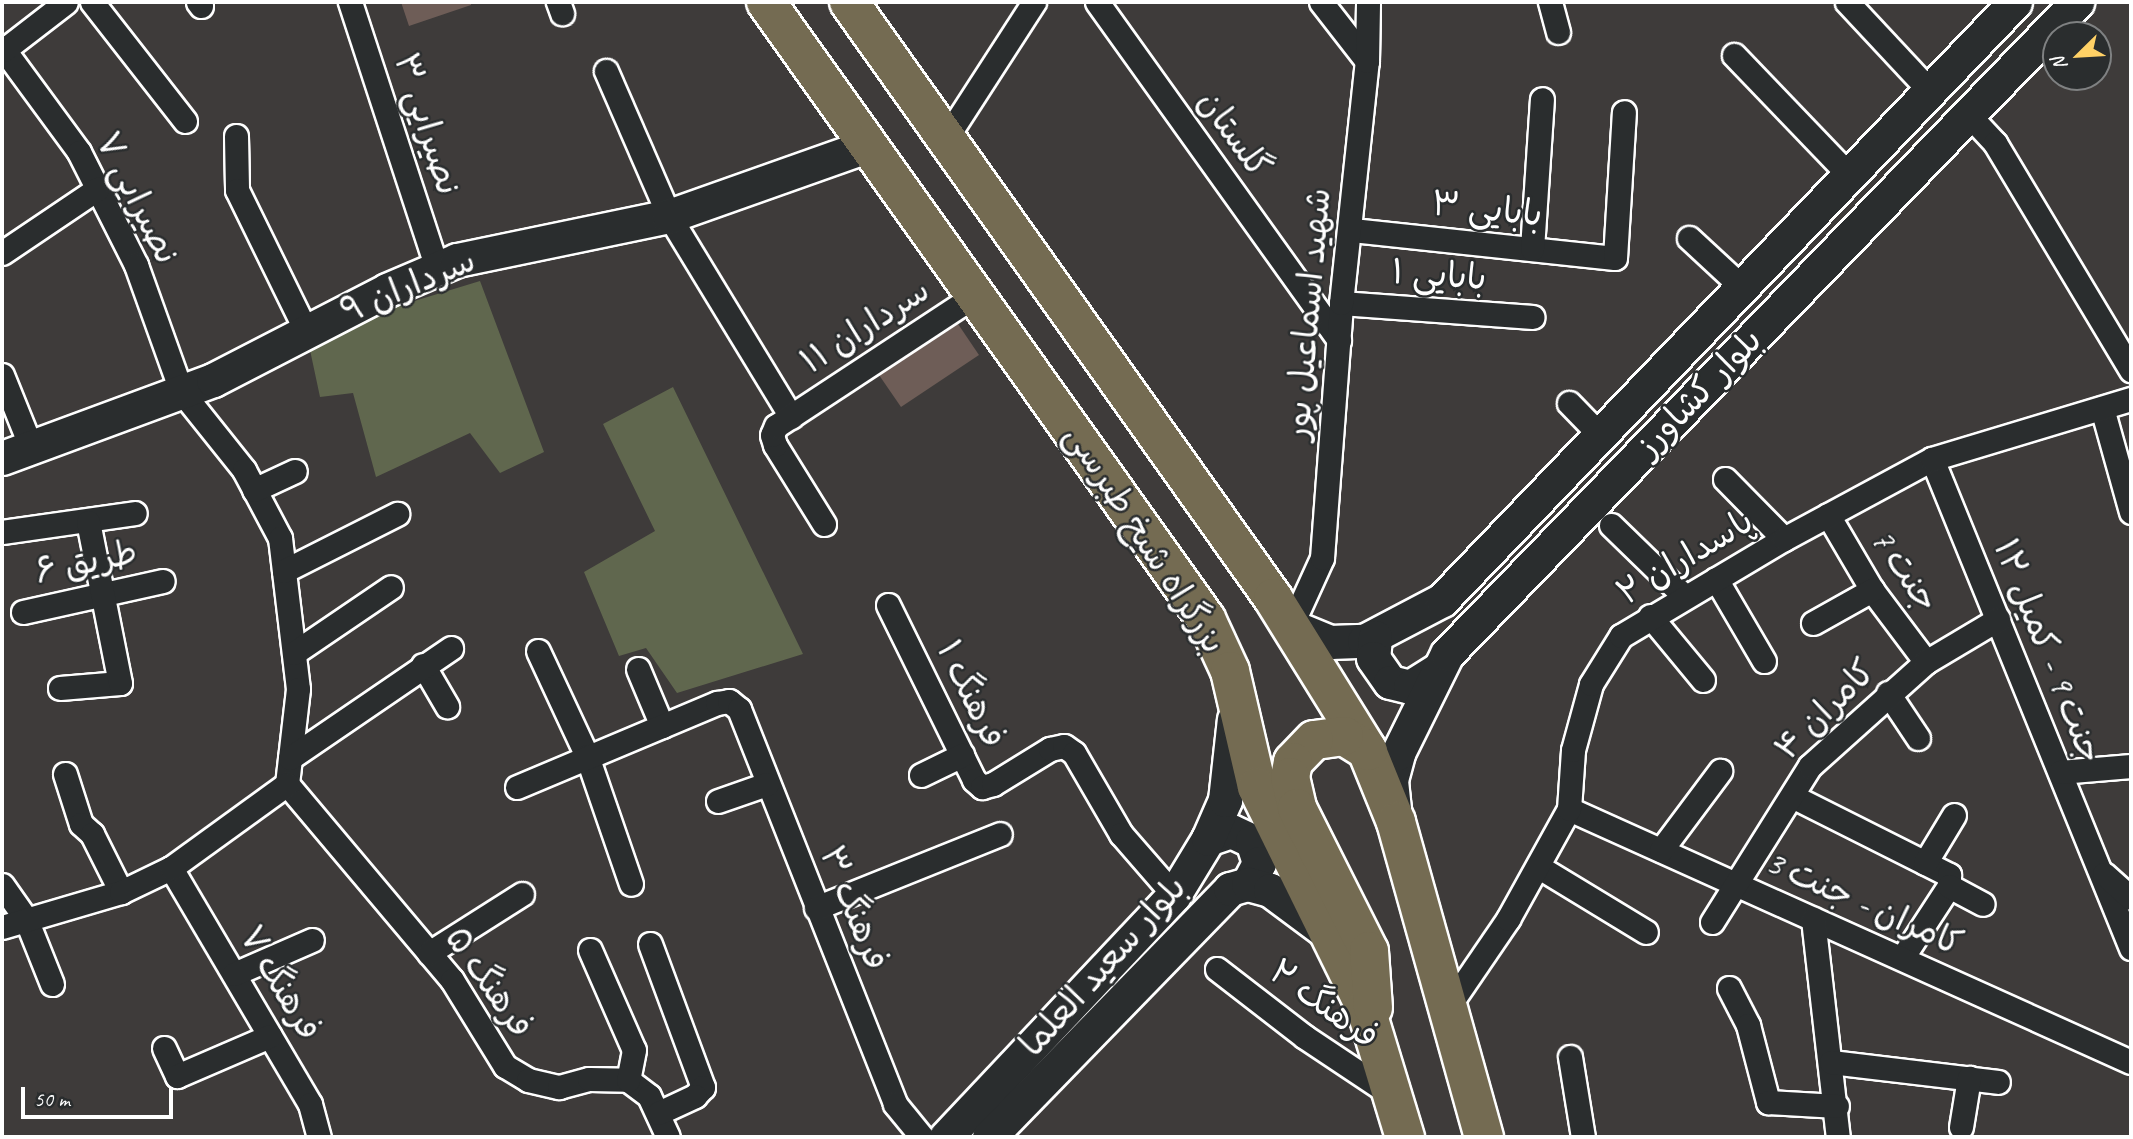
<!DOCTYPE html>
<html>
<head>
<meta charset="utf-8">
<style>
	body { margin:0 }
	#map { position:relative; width:2133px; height:1139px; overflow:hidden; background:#3e3b3a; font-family:Caveat,"Playpen Sans Arabic",sans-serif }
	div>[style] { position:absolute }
	.green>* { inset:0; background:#60674e }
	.building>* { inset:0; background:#6e5d57 }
	.roads { filter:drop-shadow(2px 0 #fff) drop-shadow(-2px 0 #fff) drop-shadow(0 2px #fff) drop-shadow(0 -2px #fff) }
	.street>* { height:23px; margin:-11.5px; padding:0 11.5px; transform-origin:11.5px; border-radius:11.5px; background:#2a2d2e }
	.secondary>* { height:33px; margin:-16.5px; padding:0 16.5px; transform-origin:16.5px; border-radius:16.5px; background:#2a2d2e }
	.highway>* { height:38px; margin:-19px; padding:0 19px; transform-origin:19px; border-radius:19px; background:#746b52 }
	span { translate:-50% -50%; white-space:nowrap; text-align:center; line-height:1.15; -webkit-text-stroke:5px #2a2d2e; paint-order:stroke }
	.street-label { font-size:35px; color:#fff }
	.frame { position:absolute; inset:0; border:4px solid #fff; pointer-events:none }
	.north { position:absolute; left:2042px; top:21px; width:70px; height:70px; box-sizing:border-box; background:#2a2d2e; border:2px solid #7f8182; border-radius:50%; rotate:246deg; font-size:19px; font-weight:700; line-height:28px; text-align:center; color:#fff }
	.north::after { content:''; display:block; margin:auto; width:24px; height:32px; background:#ffd166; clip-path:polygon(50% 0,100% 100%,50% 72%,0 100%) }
	.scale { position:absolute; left:21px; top:1087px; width:152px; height:32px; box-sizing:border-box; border:4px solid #fff; border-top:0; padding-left:9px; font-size:21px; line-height:24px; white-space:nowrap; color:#fff; -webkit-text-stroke:5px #2a2d2e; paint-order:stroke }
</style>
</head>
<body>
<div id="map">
	<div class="green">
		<div style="clip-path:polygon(480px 281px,544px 452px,500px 473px,470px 433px,376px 477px,353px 393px,320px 397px,310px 350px,375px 313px)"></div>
		<div style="clip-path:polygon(673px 387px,803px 654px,677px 693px,646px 648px,619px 656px,584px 572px,655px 531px,603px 424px)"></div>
	</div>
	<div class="building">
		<div style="clip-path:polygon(401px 2px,471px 2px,471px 5px,409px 26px)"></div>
		<div style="clip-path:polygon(958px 324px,979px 355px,901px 407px,879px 375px)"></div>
	</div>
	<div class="roads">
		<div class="street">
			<div style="left:92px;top:2px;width:151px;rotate:52deg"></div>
			<div style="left:198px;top:2px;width:5px;rotate:53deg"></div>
			<div style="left:350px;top:2px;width:280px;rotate:71.9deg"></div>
			<div style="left:558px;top:2px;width:12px;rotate:70deg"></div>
			<div style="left:1097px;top:2px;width:416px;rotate:54.4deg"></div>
			<div style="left:1321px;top:2px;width:75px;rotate:52.1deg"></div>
			<div style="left:1550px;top:2px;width:31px;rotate:75deg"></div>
			<div style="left:1847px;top:2px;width:122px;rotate:47deg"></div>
			<div style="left:2px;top:47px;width:130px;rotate:53.7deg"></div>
			<div style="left:79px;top:152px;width:127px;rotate:63.2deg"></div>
			<div style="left:136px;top:265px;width:134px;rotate:70.3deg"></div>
			<div style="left:181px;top:391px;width:101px;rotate:51.4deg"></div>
			<div style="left:244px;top:470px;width:77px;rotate:62.1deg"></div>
			<div style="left:280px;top:538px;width:152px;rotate:83.2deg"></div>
			<div style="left:298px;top:689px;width:96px;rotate:96.6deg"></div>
			<div style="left:4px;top:50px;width:78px;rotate:-37.7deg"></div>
			<div style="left:1734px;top:55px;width:166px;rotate:46.2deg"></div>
			<div style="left:606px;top:71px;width:158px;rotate:66.5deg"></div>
			<div style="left:669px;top:216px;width:235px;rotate:58.7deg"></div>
			<div style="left:1968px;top:114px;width:40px;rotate:47deg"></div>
			<div style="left:1995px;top:143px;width:265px;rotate:59.1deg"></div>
			<div style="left:236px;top:136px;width:54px;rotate:88.9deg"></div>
			<div style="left:237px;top:190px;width:157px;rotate:63.9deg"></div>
			<div style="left:946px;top:138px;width:162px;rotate:-57.1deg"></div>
			<div style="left:1352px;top:230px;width:264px;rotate:6.1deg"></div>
			<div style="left:1615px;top:258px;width:146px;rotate:-86.5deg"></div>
			<div style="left:1689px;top:238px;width:72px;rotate:42.8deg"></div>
			<div style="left:1532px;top:249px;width:150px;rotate:-86.2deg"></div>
			<div style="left:2px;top:253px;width:115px;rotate:-34deg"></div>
			<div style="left:1341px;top:303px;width:192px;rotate:4.2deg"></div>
			<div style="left:2px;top:375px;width:78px;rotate:68.1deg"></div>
			<div style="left:1569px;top:403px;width:45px;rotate:45.9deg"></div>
			<div style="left:2102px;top:408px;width:108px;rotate:74.4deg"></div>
			<div style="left:1932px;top:459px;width:528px;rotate:67.86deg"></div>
			<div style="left:1725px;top:479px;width:84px;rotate:45.5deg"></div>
			<div style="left:254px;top:490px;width:45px;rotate:-24.9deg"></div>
			<div style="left:1828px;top:515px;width:87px;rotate:59.6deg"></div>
			<div style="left:1872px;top:590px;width:90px;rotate:53.1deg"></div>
			<div style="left:824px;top:524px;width:93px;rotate:-121.8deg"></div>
			<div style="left:775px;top:445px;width:10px;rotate:-107deg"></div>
			<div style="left:772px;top:435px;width:10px;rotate:-66deg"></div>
			<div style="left:776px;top:426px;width:240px;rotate:-33.3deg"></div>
			<div style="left:1611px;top:525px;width:103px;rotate:44.2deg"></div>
			<div style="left:2px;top:532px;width:134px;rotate:-8.1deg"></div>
			<div style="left:284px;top:571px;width:127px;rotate:-26.8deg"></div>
			<div style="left:1716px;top:579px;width:95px;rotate:59.7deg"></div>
			<div style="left:888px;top:605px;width:195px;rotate:63.8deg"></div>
			<div style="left:974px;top:780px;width:11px;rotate:41deg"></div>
			<div style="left:982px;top:787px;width:11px;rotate:-15deg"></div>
			<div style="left:993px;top:784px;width:67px;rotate:-31.6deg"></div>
			<div style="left:1050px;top:749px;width:14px;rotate:-12deg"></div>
			<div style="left:1064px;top:746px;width:12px;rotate:35deg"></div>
			<div style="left:1074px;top:753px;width:94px;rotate:59.9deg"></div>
			<div style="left:1121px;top:834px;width:81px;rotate:49deg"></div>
			<div style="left:23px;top:612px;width:143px;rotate:-12.5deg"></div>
			<div style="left:1650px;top:616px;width:83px;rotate:50.4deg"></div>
			<div style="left:1813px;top:623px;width:68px;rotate:-29.2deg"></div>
			<div style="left:1291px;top:626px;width:75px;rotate:-65.5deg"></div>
			<div style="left:1322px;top:558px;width:256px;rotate:-85.7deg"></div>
			<div style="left:1341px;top:303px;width:243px;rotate:-83.9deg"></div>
			<div style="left:1367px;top:61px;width:59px;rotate:-89deg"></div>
			<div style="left:538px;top:651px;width:116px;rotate:65deg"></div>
			<div style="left:587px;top:756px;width:135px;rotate:71deg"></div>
			<div style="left:294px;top:653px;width:117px;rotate:-34.2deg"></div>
			<div style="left:423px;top:665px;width:48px;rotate:59.7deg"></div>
			<div style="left:638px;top:669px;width:62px;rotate:67.2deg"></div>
			<div style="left:60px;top:688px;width:60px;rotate:-4.8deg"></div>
			<div style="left:120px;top:683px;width:164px;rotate:-101.2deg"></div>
			<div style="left:1888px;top:693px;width:54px;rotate:56.3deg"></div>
			<div style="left:290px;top:758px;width:195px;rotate:-34.3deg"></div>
			<div style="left:2060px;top:772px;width:71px;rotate:-4.8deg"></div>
			<div style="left:65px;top:774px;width:52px;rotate:72.3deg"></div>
			<div style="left:81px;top:824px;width:15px;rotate:42deg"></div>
			<div style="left:92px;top:834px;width:65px;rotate:63.4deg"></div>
			<div style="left:921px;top:775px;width:46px;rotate:-26deg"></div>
			<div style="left:287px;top:784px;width:256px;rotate:49.9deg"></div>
			<div style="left:452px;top:980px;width:101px;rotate:58.4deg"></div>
			<div style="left:505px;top:1066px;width:27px;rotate:31deg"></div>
			<div style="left:528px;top:1080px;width:32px;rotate:13deg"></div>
			<div style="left:559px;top:1087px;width:31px;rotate:-15deg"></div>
			<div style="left:589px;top:1079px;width:39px;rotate:1deg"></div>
			<div style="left:628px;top:1080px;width:26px;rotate:37deg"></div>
			<div style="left:649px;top:1096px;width:45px;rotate:65.1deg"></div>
			<div style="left:517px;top:787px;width:217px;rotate:-22.8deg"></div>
			<div style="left:717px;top:703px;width:12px;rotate:-9deg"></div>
			<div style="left:729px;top:701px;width:13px;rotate:39deg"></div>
			<div style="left:739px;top:709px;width:425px;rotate:68.4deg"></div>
			<div style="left:895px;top:1104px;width:43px;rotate:50.7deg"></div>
			<div style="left:1792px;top:796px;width:176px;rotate:26.7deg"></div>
			<div style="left:1949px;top:875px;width:11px;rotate:90deg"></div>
			<div style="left:1949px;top:886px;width:86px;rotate:123.1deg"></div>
			<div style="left:718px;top:801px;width:52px;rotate:-19.1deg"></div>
			<div style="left:1569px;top:809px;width:616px;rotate:24.24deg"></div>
			<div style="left:1661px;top:850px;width:99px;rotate:-53.2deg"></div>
			<div style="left:1925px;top:863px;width:56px;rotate:-58.9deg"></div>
			<div style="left:1539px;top:867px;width:125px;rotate:31.3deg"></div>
			<div style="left:171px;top:868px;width:274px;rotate:59.5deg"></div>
			<div style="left:310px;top:1104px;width:34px;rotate:75deg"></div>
			<div style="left:2104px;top:874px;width:36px;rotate:42deg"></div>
			<div style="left:2px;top:885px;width:42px;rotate:54.8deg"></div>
			<div style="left:26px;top:919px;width:70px;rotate:68.2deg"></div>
			<div style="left:1949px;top:886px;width:38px;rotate:28deg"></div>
			<div style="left:816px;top:908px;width:198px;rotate:-21.9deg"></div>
			<div style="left:1813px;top:919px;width:219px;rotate:83.5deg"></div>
			<div style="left:1712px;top:922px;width:184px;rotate:-57.9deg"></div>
			<div style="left:1810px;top:766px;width:156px;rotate:-41.9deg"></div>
			<div style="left:1926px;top:662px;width:84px;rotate:-30.8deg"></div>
			<div style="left:2px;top:927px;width:124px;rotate:-16.4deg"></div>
			<div style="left:121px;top:892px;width:55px;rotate:-25.6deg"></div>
			<div style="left:171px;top:868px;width:143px;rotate:-35.9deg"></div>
			<div style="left:650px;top:944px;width:153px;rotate:69.7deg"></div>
			<div style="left:703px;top:1087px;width:12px;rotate:132deg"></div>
			<div style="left:695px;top:1096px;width:40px;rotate:155deg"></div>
			<div style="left:590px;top:950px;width:109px;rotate:66.3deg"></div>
			<div style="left:634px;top:1050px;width:31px;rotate:101deg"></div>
			<div style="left:429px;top:953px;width:110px;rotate:-32.4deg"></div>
			<div style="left:1217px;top:969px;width:111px;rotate:37.7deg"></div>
			<div style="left:1305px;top:1037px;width:105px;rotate:33.7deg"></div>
			<div style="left:234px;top:974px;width:85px;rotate:-23.6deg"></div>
			<div style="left:1729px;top:988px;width:42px;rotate:62.8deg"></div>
			<div style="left:1748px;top:1025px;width:80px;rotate:75.4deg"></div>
			<div style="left:1768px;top:1102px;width:69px;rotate:3.3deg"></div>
			<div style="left:1448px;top:1007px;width:107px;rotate:-55.7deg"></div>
			<div style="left:1508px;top:919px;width:126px;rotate:-61deg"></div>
			<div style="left:1569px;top:809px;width:59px;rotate:-86.1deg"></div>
			<div style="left:1573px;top:750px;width:68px;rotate:-74.7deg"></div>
			<div style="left:1591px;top:684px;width:57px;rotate:-58deg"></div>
			<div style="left:1621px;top:636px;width:190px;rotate:-30.8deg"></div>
			<div style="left:1784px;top:539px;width:168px;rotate:-28.4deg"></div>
			<div style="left:1932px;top:459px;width:208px;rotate:-16.8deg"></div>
			<div style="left:164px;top:1048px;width:31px;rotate:65deg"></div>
			<div style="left:177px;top:1076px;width:101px;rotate:-23.3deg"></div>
			<div style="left:1570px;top:1057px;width:81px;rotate:80.8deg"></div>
			<div style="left:1831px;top:1062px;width:168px;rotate:6.8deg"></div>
			<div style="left:1961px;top:1127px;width:50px;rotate:-80.7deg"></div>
		</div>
		<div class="secondary">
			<div style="left:2px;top:458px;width:225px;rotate:-20.3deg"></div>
			<div style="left:213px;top:380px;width:196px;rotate:-27.3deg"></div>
			<div style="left:387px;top:290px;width:76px;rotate:-23.2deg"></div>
			<div style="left:457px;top:260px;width:217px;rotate:-11.7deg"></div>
			<div style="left:669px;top:216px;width:212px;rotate:-19.5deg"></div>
			<div style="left:1291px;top:626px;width:42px;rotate:22.3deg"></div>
			<div style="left:1330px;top:642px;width:34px;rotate:-2deg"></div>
			<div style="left:1364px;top:641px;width:88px;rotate:-27.7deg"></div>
			<div style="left:1442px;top:600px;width:828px;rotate:-46.22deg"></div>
			<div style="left:1375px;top:637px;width:21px;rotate:95deg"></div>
			<div style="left:1373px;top:658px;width:29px;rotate:55deg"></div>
			<div style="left:1390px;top:682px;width:21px;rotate:14deg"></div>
			<div style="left:1410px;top:687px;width:31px;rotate:-32deg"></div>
			<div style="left:1394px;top:809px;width:29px;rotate:-96deg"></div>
			<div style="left:1391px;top:780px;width:28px;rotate:-75deg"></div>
			<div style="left:1398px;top:753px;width:110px;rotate:-63.7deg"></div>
			<div style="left:1447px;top:654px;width:907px;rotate:-45.98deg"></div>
			<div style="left:1208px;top:839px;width:24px;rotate:-19deg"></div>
			<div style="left:1231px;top:831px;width:23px;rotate:25deg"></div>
			<div style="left:1252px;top:841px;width:23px;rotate:72deg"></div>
			<div style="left:1259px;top:863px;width:24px;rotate:118deg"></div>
			<div style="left:946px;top:1137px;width:332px;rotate:-46.7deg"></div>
			<div style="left:1174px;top:895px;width:66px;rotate:-58.7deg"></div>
			<div style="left:1208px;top:839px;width:43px;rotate:-66.4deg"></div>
			<div style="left:1225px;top:800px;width:81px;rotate:-83.7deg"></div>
			<div style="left:989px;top:1137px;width:346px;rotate:-45.8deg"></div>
			<div style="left:1230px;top:889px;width:19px;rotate:-16deg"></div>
			<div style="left:1248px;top:884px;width:23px;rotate:15deg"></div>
			<div style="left:1270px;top:890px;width:72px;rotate:36.6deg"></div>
		</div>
		<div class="highway">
			<div style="left:766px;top:2px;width:758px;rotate:54.51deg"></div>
			<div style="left:1206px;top:619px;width:57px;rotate:65.2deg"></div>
			<div style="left:1230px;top:671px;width:119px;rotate:76.9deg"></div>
			<div style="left:1257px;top:787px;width:247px;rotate:63.8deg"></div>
			<div style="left:1366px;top:1009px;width:134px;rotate:73.1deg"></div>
			<div style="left:849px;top:2px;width:731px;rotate:54.57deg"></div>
			<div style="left:1273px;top:598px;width:176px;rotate:58.2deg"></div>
			<div style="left:1366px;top:748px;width:80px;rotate:67.9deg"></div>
			<div style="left:1396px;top:822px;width:327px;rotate:74.4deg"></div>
			<div style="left:1368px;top:751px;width:28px;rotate:-148deg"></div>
			<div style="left:1344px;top:736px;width:30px;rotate:172deg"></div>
			<div style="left:1314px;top:740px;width:30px;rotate:134deg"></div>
			<div style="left:1293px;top:762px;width:15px;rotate:101deg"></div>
			<div style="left:1290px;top:777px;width:32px;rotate:77deg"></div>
			<div style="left:1297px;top:808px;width:160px;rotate:63.3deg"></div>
			<div style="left:1369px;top:951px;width:57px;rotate:86deg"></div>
		</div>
	</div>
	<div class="street-label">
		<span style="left:427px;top:124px;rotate:72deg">نصیرایی ۳</span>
		<span style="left:1234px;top:134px;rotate:54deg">گلستان</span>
		<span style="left:137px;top:198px;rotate:63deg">نصیرایی ۷</span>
		<span style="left:1487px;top:209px;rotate:6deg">بابایی ۳</span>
		<span style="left:1439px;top:275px;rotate:4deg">بابایی ۱</span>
		<span style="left:408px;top:286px;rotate:-23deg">سرداران ۹</span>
		<span style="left:1308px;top:314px;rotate:-85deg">شهید اسماعیل پور</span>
		<span style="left:865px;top:326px;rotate:-33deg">سرداران ۱۱</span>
		<span style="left:1699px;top:393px;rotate:-46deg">بلوار کشاورز</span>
		<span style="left:1145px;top:539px;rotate:57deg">بزرگراه شیخ طبرسی</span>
		<span style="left:1685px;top:557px;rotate:-31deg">پاسداران ۲</span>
		<span style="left:86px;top:562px;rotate:-12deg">طریق ۶</span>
		<span style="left:1905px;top:570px;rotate:56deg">جنت 7</span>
		<span style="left:2048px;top:651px;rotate:68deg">جنت 9 - کمیل ۱۲</span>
		<span style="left:971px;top:694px;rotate:64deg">فرهنگ ۱</span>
		<span style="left:1825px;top:710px;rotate:-45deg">کامران ۴</span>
		<span style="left:1864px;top:903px;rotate:24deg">کامران - جنت 3</span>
		<span style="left:854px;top:908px;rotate:68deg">فرهنگ ۳</span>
		<span style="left:1103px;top:966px;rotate:-48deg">بلوار سعید العلما</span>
		<span style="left:489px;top:982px;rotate:55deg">فرهنگ ۵</span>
		<span style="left:280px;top:983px;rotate:59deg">فرهنگ ۷</span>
		<span style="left:1324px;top:1004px;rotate:36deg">فرهنگ ۲</span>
	</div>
	<div class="frame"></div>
	<div class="north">N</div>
	<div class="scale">50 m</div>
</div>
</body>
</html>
